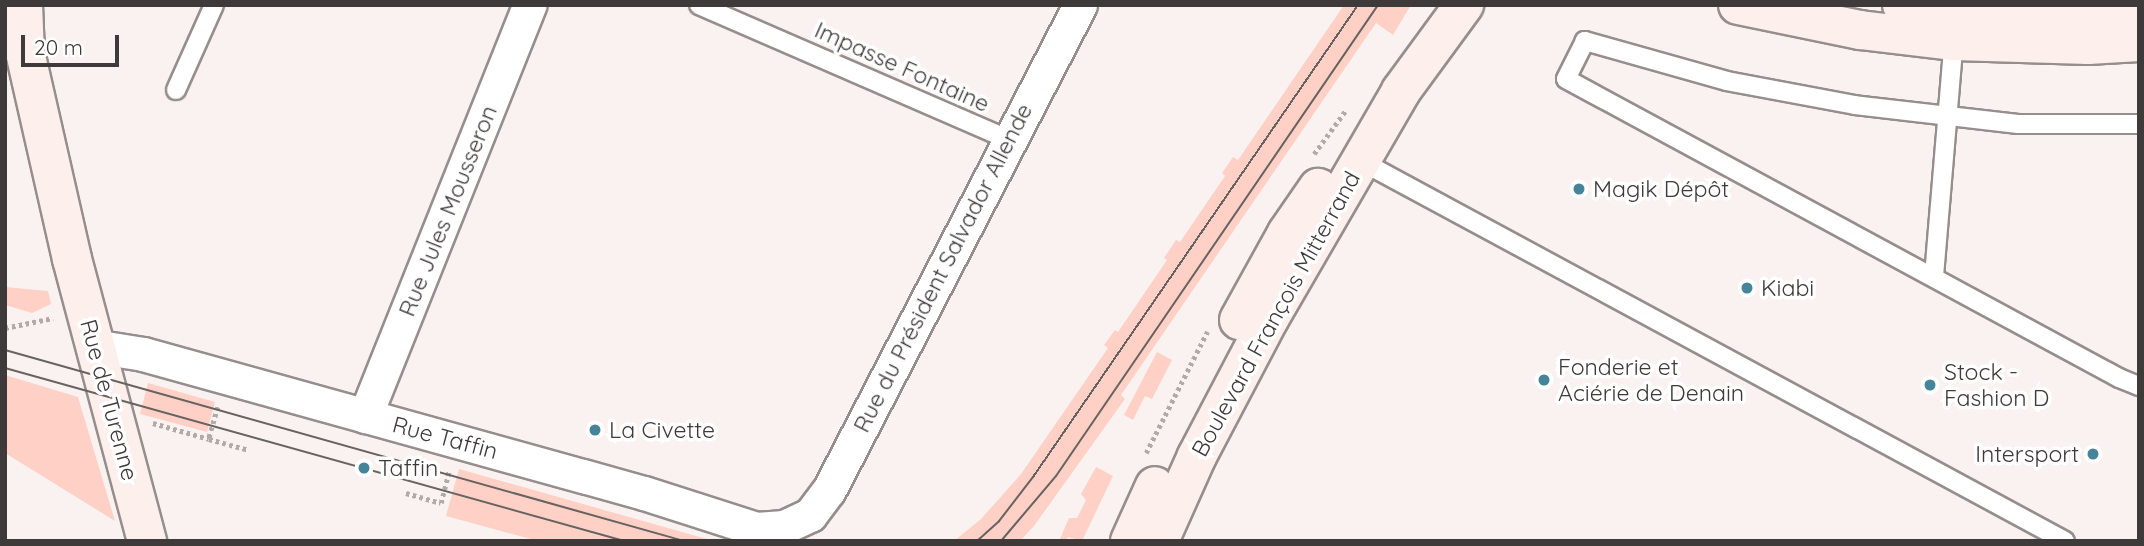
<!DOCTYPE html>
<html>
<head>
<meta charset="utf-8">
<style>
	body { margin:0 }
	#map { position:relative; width:2144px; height:546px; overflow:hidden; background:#faf2f0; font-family:Quicksand,sans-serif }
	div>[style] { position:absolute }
	.green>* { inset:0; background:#ffd0c5 }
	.path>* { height:4.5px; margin-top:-2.25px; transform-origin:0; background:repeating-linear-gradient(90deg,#b0aaa9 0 3.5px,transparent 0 7px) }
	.roads { filter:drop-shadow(2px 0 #958e8c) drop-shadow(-2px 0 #958e8c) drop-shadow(0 2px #958e8c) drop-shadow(0 -2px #958e8c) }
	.lane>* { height:18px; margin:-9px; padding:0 9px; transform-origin:9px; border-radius:9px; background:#fff }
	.street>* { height:33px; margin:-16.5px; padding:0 16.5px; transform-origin:16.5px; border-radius:16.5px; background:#fff }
	.secondary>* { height:38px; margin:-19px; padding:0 19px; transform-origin:19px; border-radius:19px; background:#fdefec }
	.tram>* { height:2px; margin:-1px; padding:0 1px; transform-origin:1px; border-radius:1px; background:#676361 }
	.dots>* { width:19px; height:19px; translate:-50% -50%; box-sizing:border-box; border:4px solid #fff; border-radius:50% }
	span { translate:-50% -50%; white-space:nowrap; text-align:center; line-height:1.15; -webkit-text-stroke:7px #fff; paint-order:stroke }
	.street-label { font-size:23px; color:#3d3a39 }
	.poi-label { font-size:23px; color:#3d3a39 }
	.left { translate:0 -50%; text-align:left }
	.right { translate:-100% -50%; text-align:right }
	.frame { position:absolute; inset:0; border:7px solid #3d3a39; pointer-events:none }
	.scale { position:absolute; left:21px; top:35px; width:98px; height:32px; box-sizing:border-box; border:4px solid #3d3a39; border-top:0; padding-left:9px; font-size:21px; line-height:24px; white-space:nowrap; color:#3d3a39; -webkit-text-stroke:5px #fff; paint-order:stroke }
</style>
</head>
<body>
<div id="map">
	<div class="green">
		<div style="clip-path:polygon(1344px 5px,1411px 5px,1393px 35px,1376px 23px,1121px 395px,1125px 399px,1034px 526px,1020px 541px,954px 541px,981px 519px,1021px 474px,1108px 348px,1104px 345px,1115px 330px,1118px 332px,1167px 260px,1164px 258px,1176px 240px,1180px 242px,1225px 176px,1222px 173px,1233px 157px,1238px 160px)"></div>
		<div style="clip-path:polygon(5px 287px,48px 291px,51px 304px,32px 313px,5px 305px)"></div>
		<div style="clip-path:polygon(1157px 352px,1172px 360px,1152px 399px,1145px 396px,1133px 420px,1124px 415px)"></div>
		<div style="clip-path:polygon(5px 375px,78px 397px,115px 521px,5px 453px)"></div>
		<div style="clip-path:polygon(148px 383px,215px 402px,207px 432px,140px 414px)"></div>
		<div style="clip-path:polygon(1096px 467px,1113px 476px,1082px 541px,1068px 537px,1065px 541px,1059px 541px,1069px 518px,1077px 518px,1086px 500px,1081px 494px)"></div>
		<div style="clip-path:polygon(459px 469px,714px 541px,538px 541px,446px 516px)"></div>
	</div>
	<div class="path">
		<div style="left:1314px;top:154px;width:54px;rotate:-54deg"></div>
		<div style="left:5px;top:328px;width:49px;rotate:-11.8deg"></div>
		<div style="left:218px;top:407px;width:33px;rotate:106deg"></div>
		<div style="left:209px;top:439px;width:41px;rotate:15.4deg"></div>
		<div style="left:153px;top:423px;width:58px;rotate:15.9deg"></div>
		<div style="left:1146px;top:453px;width:136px;rotate:-63.2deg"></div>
		<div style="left:406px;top:493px;width:36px;rotate:16deg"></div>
		<div style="left:441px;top:503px;width:32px;rotate:-76deg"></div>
	</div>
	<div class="roads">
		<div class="lane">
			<div style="left:699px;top:5px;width:338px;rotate:23.5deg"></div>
			<div style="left:176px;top:90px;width:93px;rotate:-65.9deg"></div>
			<div style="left:2139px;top:124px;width:121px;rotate:180deg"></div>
			<div style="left:2018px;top:124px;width:164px;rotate:-173.4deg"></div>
			<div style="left:1855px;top:105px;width:130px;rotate:-169.4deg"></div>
			<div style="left:1727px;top:81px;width:148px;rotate:-164.3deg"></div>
			<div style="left:1585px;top:41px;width:42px;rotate:116.6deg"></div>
			<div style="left:1566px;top:79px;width:629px;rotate:28.4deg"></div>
			<div style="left:2119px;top:378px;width:22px;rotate:22deg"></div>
			<div style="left:1359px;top:160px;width:802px;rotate:28.35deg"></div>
			<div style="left:1934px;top:276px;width:238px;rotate:-85.2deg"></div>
		</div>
		<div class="street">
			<div style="left:93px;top:346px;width:51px;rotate:9.1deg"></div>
			<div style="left:143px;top:354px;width:520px;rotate:15.51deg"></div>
			<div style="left:644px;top:493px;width:118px;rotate:17.8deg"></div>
			<div style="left:756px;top:529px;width:28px;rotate:-4deg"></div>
			<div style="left:784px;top:527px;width:29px;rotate:-25deg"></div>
			<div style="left:810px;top:515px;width:31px;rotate:-53deg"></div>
			<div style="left:829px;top:490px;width:546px;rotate:-62.64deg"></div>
			<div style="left:365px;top:416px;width:443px;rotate:-68.2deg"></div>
		</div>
		<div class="secondary">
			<div style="left:23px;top:5px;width:47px;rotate:87.6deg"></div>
			<div style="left:25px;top:52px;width:212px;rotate:77.2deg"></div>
			<div style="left:72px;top:259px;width:292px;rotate:75.1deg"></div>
			<div style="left:1738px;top:5px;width:125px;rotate:11.6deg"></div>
			<div style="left:1860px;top:30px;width:95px;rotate:6.7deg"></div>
			<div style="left:1954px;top:41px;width:134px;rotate:1.7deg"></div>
			<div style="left:2088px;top:45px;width:51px;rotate:-3.4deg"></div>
			<div style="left:1902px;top:5px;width:126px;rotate:4.5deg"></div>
			<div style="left:2028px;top:15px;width:111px;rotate:-0.5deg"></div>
			<div style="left:1239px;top:320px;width:99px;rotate:-61.1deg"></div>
			<div style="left:1287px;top:233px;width:55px;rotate:-55.4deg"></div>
			<div style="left:1130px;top:541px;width:60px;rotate:-65.6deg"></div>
			<div style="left:1159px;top:541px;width:93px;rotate:-65.9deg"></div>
			<div style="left:1197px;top:456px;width:155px;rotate:-62.3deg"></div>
			<div style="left:1269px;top:319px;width:263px;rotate:-59.9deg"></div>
			<div style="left:1401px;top:91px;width:107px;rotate:-53.8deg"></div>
		</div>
	</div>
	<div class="tram">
		<div style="left:5px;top:350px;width:705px;rotate:15.71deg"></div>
		<div style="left:5px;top:368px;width:643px;rotate:15.61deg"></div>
		<div style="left:977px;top:541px;width:30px;rotate:-42deg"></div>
		<div style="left:999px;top:521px;width:56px;rotate:-52.3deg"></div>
		<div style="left:1033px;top:477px;width:573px;rotate:-55.45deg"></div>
		<div style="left:1001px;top:541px;width:85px;rotate:-49.8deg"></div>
		<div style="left:1056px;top:476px;width:571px;rotate:-55.64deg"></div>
	</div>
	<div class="dots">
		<div style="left:1579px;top:189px;background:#458499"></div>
		<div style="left:1747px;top:288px;background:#458499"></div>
		<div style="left:1544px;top:380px;background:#458499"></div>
		<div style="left:1930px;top:385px;background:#458499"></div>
		<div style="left:595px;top:430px;background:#458499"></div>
		<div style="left:2093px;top:454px;background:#458499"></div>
		<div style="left:364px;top:468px;background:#458499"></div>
	</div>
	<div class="street-label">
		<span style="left:902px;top:67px;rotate:24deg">Impasse Fontaine</span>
		<span style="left:448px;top:211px;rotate:-68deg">Rue Jules Mousseron</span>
		<span style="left:943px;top:268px;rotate:-63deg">Rue du Président Salvador Allende</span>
		<span style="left:1276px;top:314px;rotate:-61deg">Boulevard François Mitterrand</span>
		<span style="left:109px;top:400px;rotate:75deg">Rue de Turenne</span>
		<span style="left:445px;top:438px;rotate:15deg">Rue Taffin</span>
	</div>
	<div class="poi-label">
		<span class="left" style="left:1593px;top:189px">Magik Dépôt</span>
		<span class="left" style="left:1761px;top:288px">Kiabi</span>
		<span class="left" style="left:1558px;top:380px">Fonderie et<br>Aciérie de Denain</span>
		<span class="left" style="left:1944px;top:385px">Stock -<br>Fashion D</span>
		<span class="left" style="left:609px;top:430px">La Civette</span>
		<span class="right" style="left:2079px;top:454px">Intersport</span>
		<span class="left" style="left:378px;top:468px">Taffin</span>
	</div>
	<div class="frame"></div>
	<div class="scale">20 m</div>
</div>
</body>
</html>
